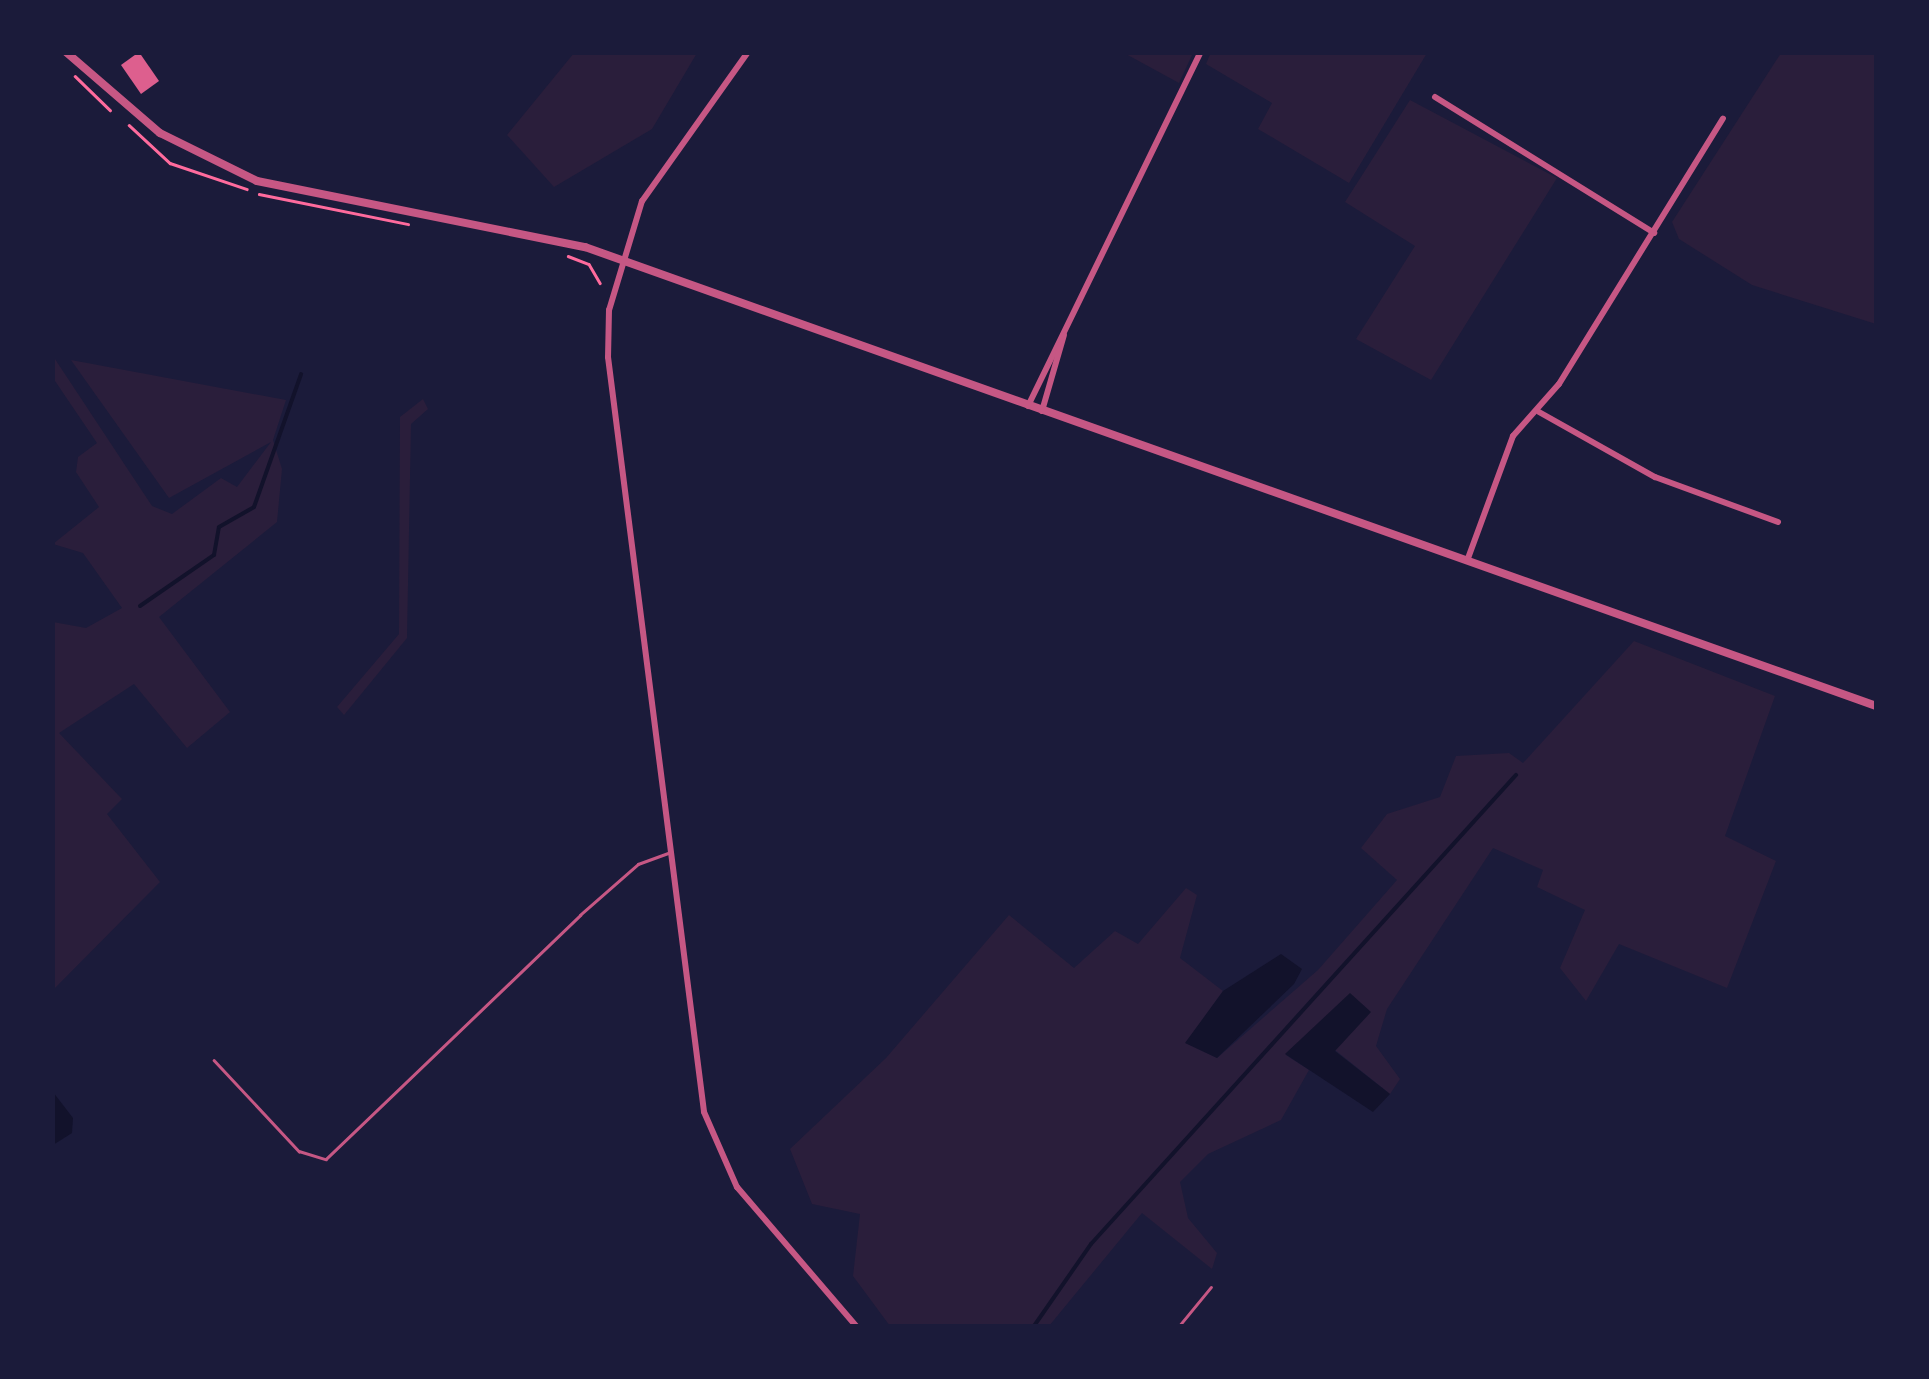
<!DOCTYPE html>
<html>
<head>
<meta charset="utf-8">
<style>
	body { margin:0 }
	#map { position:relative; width:1929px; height:1379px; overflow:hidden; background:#1b1b3a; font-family:"Source Sans 3",sans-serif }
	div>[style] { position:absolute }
	.green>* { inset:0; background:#2a1e3b }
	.water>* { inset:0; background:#12122b }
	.stream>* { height:4px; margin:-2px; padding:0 2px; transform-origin:2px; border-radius:2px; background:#12122b }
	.building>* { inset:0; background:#dd5f8e }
	.path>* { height:2.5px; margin:-1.25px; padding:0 1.25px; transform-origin:1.25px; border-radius:1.25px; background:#ff6b9d }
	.service>* { height:2.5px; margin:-1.25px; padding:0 1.25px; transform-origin:1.25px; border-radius:1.25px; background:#c65784 }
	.minor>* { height:6px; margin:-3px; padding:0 3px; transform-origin:3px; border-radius:3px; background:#c65784 }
	.tertiary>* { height:8px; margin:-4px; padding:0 4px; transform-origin:4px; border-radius:4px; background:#c65784 }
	span { translate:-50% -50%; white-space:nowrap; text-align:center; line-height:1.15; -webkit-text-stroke:8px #1b1b3a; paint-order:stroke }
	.frame { position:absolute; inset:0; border:55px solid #1b1b3a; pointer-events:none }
</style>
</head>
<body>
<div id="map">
	<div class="green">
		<div style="clip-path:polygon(1211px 52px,1427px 52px,1427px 53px,1349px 183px,1258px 129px,1272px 103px,1206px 64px)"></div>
		<div style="clip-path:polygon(574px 53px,697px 53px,652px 129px,554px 187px,507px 135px)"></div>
		<div style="clip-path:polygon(1124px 53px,1193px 53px,1179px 83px)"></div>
		<div style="clip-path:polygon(1781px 53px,1876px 53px,1876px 324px,1752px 285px,1679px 239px,1672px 222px)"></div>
		<div style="clip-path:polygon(1410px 100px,1557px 178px,1431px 380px,1356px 339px,1415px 246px,1345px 202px)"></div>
		<div style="clip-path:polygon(53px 356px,152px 506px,172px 514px,221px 478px,237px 487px,271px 442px,169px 498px,71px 360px,286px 400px,273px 440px,282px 469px,277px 522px,159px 617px,230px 712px,187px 748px,134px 684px,59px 733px,122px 799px,107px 814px,160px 882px,53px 990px,53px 622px,86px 628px,122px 608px,83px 553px,53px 544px,99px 507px,76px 472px,78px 457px,97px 443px,53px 378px)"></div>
		<div style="clip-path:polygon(423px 399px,428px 409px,411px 424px,407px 638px,344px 715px,337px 707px,399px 634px,400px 417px)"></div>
		<div style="clip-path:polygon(1634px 641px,1775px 696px,1725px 836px,1776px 861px,1727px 988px,1619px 944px,1586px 1001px,1560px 968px,1585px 910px,1537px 887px,1543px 870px,1493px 848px,1387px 1009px,1376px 1046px,1400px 1079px,1390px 1094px,1335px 1050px,1286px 1055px,1309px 1070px,1281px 1120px,1208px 1154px,1180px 1182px,1188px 1218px,1217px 1253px,1212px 1269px,1142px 1213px,1049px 1326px,890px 1326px,853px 1276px,860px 1214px,812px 1204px,790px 1149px,886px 1058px,1009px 915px,1074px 968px,1115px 931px,1138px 944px,1186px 888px,1197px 895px,1180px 958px,1223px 991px,1186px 1043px,1217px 1058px,1318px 970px,1397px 880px,1361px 848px,1387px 814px,1440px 797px,1456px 756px,1509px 753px,1523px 763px)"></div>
	</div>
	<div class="water">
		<div style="clip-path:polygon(1281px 954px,1302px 969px,1294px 984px,1217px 1058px,1185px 1043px,1223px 991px)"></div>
		<div style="clip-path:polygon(1350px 993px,1371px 1012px,1335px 1051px,1390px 1094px,1373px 1112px,1285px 1054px)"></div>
		<div style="clip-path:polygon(53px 1092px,73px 1118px,72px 1133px,53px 1145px)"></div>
	</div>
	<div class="stream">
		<div style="left:140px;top:606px;width:90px;rotate:-34.6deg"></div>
		<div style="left:214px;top:555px;width:28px;rotate:-80deg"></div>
		<div style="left:219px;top:527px;width:40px;rotate:-29.7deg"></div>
		<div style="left:254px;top:507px;width:141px;rotate:-70.5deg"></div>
		<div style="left:1034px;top:1326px;width:100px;rotate:-55.2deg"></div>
		<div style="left:1091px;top:1244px;width:633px;rotate:-47.82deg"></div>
	</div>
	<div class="building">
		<div style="clip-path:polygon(139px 52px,159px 81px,141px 94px,121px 65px)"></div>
	</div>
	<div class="path">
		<div style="left:75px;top:76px;width:49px;rotate:44.2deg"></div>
		<div style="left:129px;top:125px;width:56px;rotate:42.8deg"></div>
		<div style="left:170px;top:163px;width:81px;rotate:18.7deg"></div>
		<div style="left:259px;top:194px;width:152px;rotate:11.4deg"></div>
		<div style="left:568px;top:256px;width:22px;rotate:21deg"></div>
		<div style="left:589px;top:264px;width:22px;rotate:60deg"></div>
	</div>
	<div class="service">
		<div style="left:214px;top:1060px;width:125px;rotate:47deg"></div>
		<div style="left:299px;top:1151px;width:28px;rotate:17deg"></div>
		<div style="left:326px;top:1159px;width:352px;rotate:-43.8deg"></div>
		<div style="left:580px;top:915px;width:77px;rotate:-41.3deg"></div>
		<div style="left:638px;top:864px;width:33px;rotate:-20deg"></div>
		<div style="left:1179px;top:1326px;width:50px;rotate:-50.6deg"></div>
	</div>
	<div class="minor">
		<div style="left:748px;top:52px;width:183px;rotate:125.4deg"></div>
		<div style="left:642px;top:201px;width:114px;rotate:106.8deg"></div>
		<div style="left:609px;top:310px;width:47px;rotate:91.2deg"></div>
		<div style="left:608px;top:357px;width:761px;rotate:82.75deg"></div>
		<div style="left:704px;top:1112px;width:82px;rotate:66.3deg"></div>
		<div style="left:737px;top:1187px;width:183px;rotate:49.4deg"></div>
		<div style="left:1435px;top:97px;width:258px;rotate:31.8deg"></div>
		<div style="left:1028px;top:406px;width:394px;rotate:-64deg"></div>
		<div style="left:1042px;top:411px;width:79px;rotate:-73.9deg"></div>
		<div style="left:1539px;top:412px;width:133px;rotate:29.3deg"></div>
		<div style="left:1655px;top:477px;width:131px;rotate:20.1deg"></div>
		<div style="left:1467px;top:561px;width:133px;rotate:-69.8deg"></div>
		<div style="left:1513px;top:436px;width:69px;rotate:-48.5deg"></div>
		<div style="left:1559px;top:384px;width:312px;rotate:-58.3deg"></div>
	</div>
	<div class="tertiary">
		<div style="left:66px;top:52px;width:124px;rotate:40.8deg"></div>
		<div style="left:160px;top:133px;width:108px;rotate:26.3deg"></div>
		<div style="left:257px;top:181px;width:335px;rotate:11.4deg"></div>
		<div style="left:585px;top:247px;width:1370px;rotate:19.57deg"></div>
	</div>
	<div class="frame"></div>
</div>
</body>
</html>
